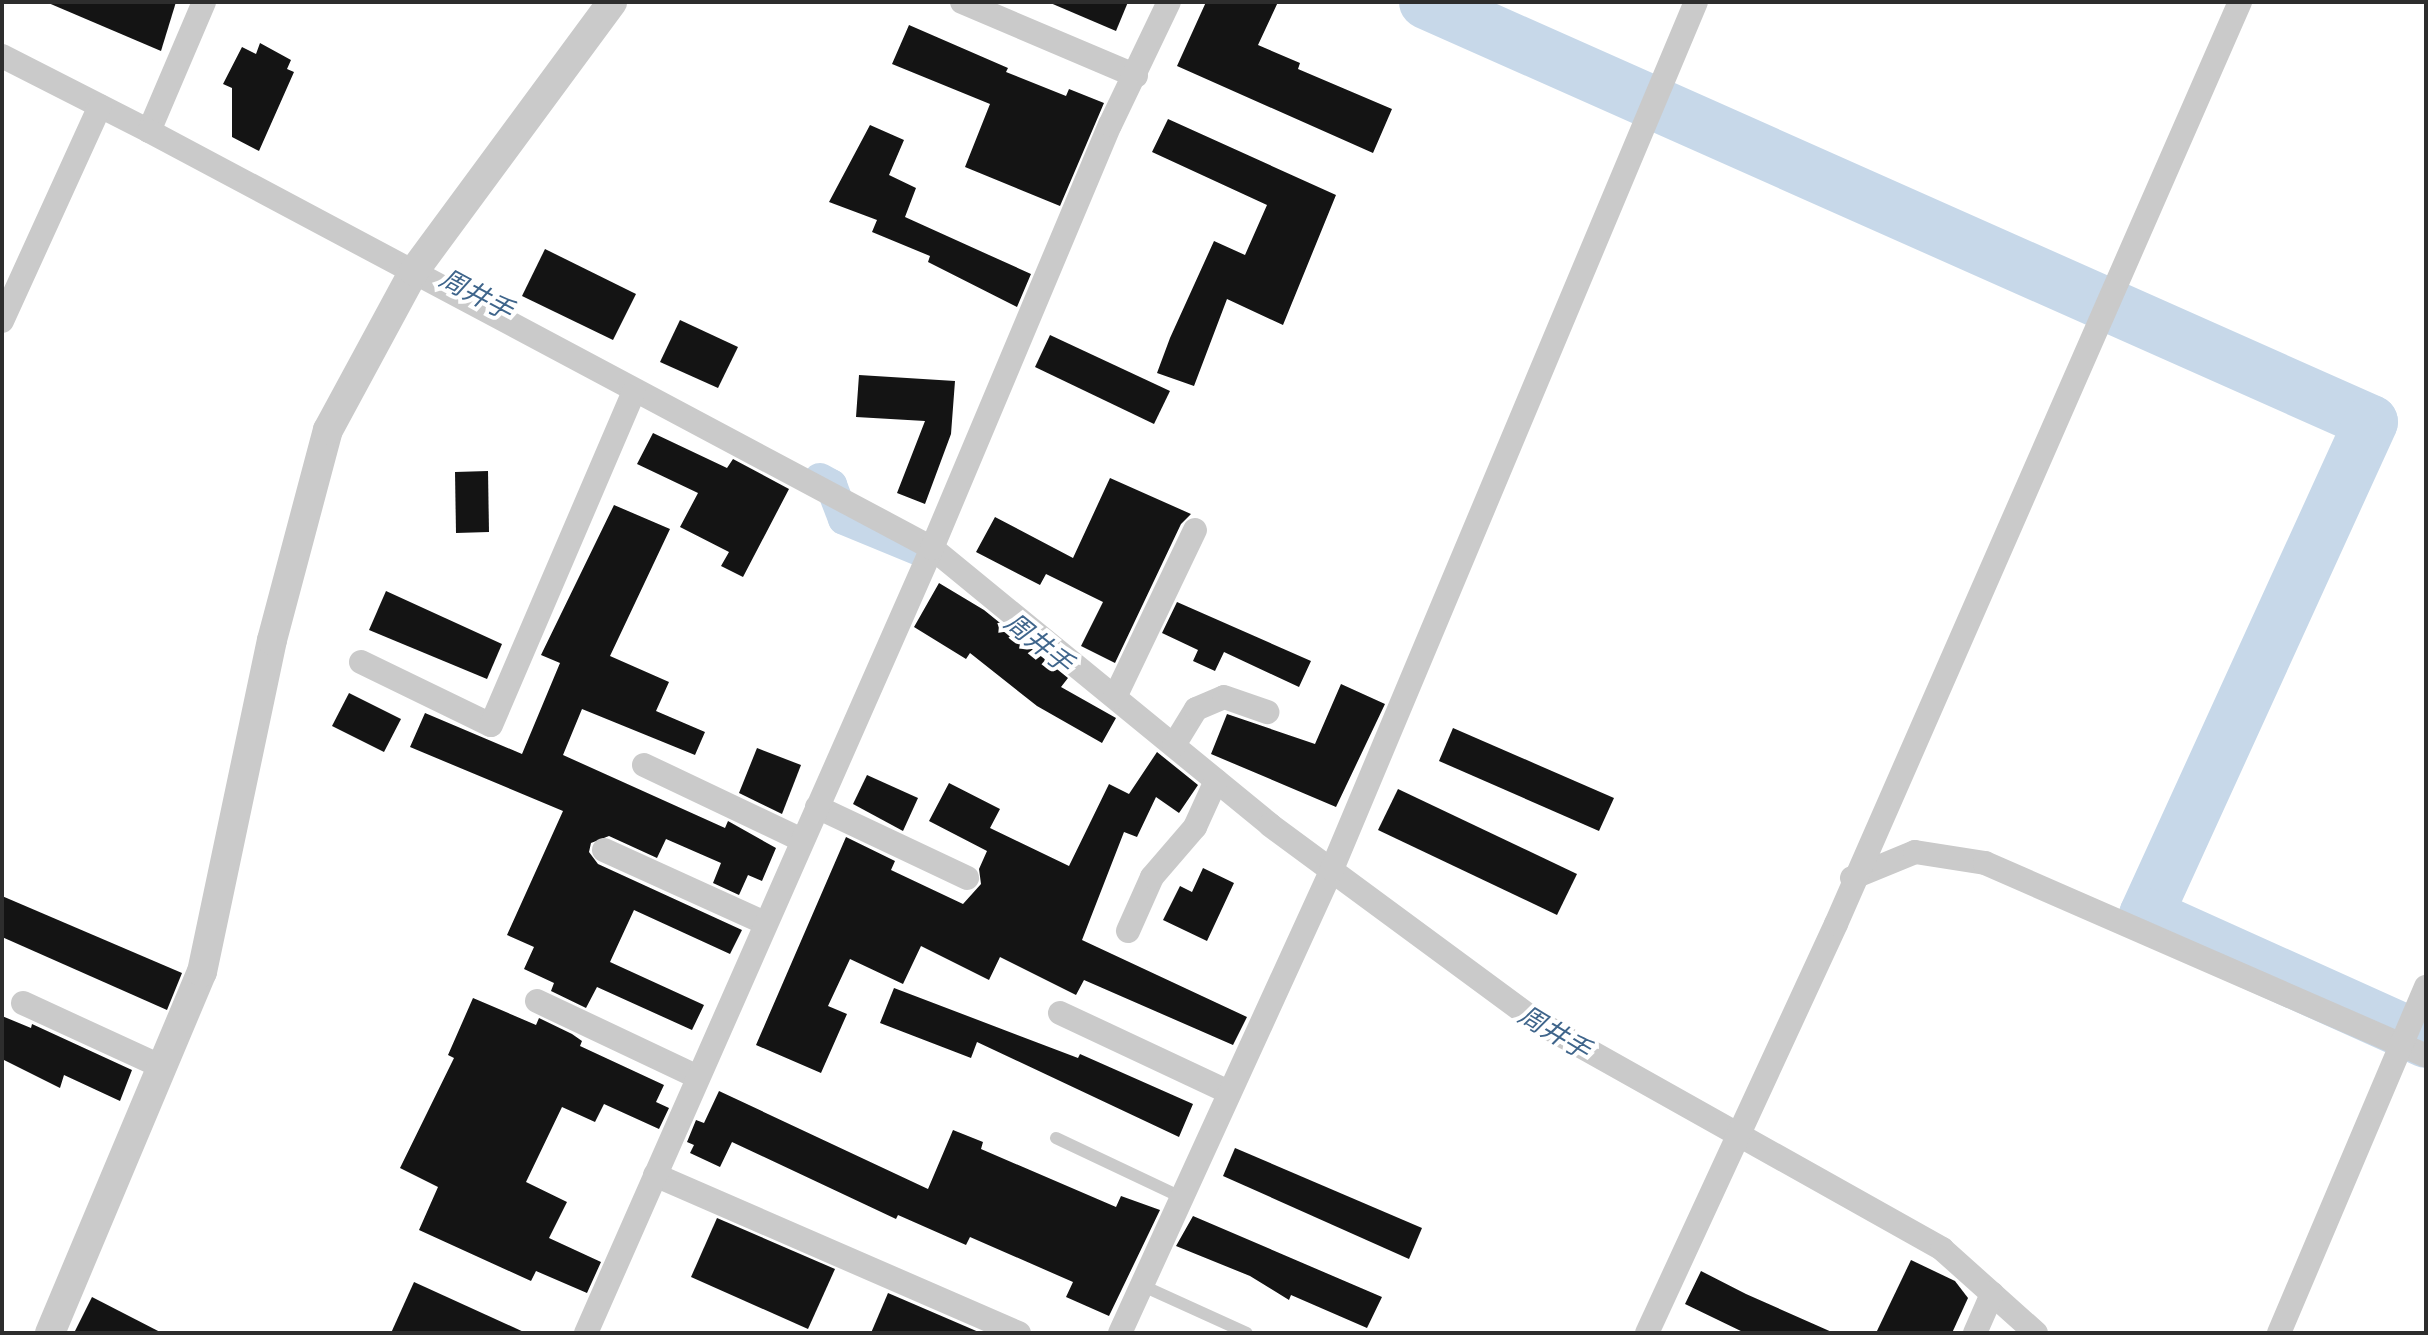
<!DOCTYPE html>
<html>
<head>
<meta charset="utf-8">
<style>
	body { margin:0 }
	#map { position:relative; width:2428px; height:1335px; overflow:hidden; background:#fff; font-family:Overpass,"Noto Sans JP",sans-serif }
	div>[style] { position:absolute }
	.canal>* { height:32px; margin:-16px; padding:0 16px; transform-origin:16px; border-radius:16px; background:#c7d8e9 }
	.river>* { height:54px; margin:-27px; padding:0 27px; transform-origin:27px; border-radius:27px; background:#c7d8e9 }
	.building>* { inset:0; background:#141414 }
	.service>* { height:12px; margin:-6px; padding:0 6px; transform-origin:6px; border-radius:6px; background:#cacaca }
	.minor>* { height:24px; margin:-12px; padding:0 12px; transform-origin:12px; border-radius:12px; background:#cacaca }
	.tertiary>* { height:30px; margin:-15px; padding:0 15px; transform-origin:15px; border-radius:15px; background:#cacaca }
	span { translate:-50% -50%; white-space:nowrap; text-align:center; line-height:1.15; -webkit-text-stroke:8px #fff; paint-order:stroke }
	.water-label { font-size:26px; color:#3f658b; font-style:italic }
	.frame { position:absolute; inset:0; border:4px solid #2d2d2d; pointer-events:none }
</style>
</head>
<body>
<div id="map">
	<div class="canal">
		<div style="left:820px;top:479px;width:13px;rotate:29deg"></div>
		<div style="left:831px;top:485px;width:36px;rotate:69deg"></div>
		<div style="left:844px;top:519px;width:84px;rotate:22.3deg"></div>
	</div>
	<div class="river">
		<div style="left:1426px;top:2px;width:1034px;rotate:23.96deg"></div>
		<div style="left:2371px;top:422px;width:542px;rotate:114.53deg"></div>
		<div style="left:2146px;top:915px;width:307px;rotate:24.2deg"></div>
	</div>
	<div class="building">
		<div style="clip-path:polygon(46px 2px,176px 2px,161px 51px)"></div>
		<div style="clip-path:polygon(1048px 2px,1128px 2px,1116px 31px)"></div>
		<div style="clip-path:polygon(1206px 2px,1278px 2px,1258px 45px,1300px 63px,1298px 69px,1392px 109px,1373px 153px,1177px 66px)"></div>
		<div style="clip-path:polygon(909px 25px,1008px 68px,1006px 72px,1066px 96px,1069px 89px,1104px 103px,1060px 206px,965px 167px,990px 104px,892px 64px)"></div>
		<div style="clip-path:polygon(260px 43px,291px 60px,287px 69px,294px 72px,259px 151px,232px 137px,232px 88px,223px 84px,242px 47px,256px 54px)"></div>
		<div style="clip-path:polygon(1168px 119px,1336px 195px,1283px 325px,1227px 299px,1194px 386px,1157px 373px,1170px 338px,1214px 241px,1245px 255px,1267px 205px,1152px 152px)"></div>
		<div style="clip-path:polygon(870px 125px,904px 140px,889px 175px,916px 188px,905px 217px,1031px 274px,1017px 307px,928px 262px,930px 256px,872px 232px,877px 220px,829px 202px)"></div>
		<div style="clip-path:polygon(545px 249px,636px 294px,613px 340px,522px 296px)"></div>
		<div style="clip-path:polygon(680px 320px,738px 347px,718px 388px,660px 362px)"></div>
		<div style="clip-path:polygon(1050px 335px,1170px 391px,1154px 424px,1035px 367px)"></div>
		<div style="clip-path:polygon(859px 375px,955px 381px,951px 434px,925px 504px,897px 493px,925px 421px,856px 417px)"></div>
		<div style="clip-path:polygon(653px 433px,727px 468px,733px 459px,789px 489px,743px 577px,721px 566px,729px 552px,680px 527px,698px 493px,637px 464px)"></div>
		<div style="clip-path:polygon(488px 471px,489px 532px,456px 533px,455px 472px)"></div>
		<div style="clip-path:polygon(1110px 478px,1191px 514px,1181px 524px,1115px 663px,1081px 646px,1103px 602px,1046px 574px,1040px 585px,976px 552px,995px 517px,1073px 558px)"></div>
		<div style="clip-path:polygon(614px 505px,670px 529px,610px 656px,669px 682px,656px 711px,705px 732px,695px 755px,582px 709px,563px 755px,725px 828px,728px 821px,776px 848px,762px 881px,748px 875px,739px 895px,713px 883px,721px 863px,666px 839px,657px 858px,609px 836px,591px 843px,589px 852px,598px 864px,742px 930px,730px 954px,634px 910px,610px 962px,704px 1005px,692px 1030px,597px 987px,586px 1008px,551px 991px,554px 983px,524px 969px,534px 947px,507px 935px,563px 811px,410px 747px,425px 713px,522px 754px,560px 663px,541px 655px)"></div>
		<div style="clip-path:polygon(939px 583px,984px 610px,1068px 678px,1061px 687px,1116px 718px,1102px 743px,1037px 706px,970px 653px,966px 659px,914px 627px)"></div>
		<div style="clip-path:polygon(386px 591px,502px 644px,487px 679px,369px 630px)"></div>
		<div style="clip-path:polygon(1177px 602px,1311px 661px,1299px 687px,1224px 652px,1215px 671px,1193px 661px,1198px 650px,1162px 633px)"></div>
		<div style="clip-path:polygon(1341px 684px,1385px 704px,1336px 807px,1211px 754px,1227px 714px,1315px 744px)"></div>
		<div style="clip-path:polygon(349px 693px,401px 719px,384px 752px,332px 726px)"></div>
		<div style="clip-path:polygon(1453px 728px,1614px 798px,1599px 831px,1439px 761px)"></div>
		<div style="clip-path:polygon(757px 748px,801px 765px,782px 814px,739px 793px)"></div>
		<div style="clip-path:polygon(1157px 752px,1198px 785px,1179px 813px,1156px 797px,1137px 837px,1124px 832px,1082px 940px,1247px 1017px,1233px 1045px,1084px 980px,1076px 995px,1000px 957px,989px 980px,921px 946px,903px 984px,850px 959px,828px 1006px,847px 1014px,821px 1073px,756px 1045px,846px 837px,895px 861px,891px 870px,963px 904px,981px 884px,979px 869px,987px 851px,929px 821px,949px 783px,1000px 809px,990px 828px,1069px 866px,1109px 784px,1129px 794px)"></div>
		<div style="clip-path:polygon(867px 775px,918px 798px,903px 831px,853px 804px)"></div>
		<div style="clip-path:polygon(1398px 789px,1577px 874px,1557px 915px,1378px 830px)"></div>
		<div style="clip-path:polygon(1203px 868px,1234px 883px,1207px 941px,1163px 920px,1180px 886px,1192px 892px)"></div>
		<div style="clip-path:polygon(2px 896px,182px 973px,167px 1010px,2px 937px)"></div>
		<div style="clip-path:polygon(894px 988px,1078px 1058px,1080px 1054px,1193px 1104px,1179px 1137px,977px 1042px,971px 1058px,880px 1023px)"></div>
		<div style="clip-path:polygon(473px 998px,536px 1025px,539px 1018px,572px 1034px,582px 1041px,580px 1046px,664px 1085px,656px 1102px,669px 1108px,659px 1129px,604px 1104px,595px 1122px,562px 1107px,526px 1182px,567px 1202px,549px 1238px,601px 1262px,587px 1293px,536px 1271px,531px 1281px,419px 1230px,438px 1187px,400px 1168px,454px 1058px,448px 1055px)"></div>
		<div style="clip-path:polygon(2px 1016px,31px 1028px,32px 1024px,132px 1070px,120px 1101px,64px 1075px,60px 1088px,2px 1059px)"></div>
		<div style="clip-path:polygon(719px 1091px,928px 1189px,953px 1130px,983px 1142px,981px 1149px,1116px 1207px,1121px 1196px,1160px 1210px,1109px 1316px,1066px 1297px,1073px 1282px,970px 1237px,966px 1245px,898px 1215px,896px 1219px,732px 1142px,720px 1167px,690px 1153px,694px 1145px,687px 1142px,696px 1120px,704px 1123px)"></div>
		<div style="clip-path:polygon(1235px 1148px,1422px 1228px,1409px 1259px,1223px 1176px)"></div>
		<div style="clip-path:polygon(1193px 1216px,1382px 1297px,1367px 1328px,1291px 1295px,1289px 1300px,1250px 1276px,1176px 1246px)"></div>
		<div style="clip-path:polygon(717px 1218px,835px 1269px,808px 1329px,691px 1277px)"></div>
		<div style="clip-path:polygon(1911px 1260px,1955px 1281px,1968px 1298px,1952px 1333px,1876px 1333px)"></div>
		<div style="clip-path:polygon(1701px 1271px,1746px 1294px,1834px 1333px,1745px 1333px,1685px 1304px)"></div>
		<div style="clip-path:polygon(414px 1282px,526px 1333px,391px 1333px)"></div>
		<div style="clip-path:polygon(888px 1293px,895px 1296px,981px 1333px,871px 1333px)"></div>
		<div style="clip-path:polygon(92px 1297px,162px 1333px,74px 1333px)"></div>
	</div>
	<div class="service">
		<div style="left:1056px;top:1138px;width:138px;rotate:25.3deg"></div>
		<div style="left:1141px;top:1285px;width:116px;rotate:24.4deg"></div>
	</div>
	<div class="minor">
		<div style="left:962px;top:2px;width:189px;rotate:23deg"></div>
		<div style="left:2px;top:56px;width:165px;rotate:27deg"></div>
		<div style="left:149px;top:131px;width:140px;rotate:-66.9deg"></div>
		<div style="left:149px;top:131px;width:887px;rotate:28.04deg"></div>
		<div style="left:932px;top:548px;width:437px;rotate:39.3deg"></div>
		<div style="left:1270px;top:825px;width:330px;rotate:36.4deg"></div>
		<div style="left:1536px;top:1021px;width:466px;rotate:29.3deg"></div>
		<div style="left:1942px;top:1249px;width:126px;rotate:41.8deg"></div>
		<div style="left:2px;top:321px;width:236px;rotate:-65.5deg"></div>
		<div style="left:361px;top:662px;width:144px;rotate:25.9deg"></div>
		<div style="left:491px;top:725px;width:363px;rotate:-66.8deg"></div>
		<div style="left:1115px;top:697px;width:185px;rotate:-64.4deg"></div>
		<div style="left:1174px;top:745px;width:42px;rotate:-58.6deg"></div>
		<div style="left:1196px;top:709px;width:30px;rotate:-23deg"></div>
		<div style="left:1224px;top:697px;width:46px;rotate:19.2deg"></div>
		<div style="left:644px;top:765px;width:175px;rotate:25.4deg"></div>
		<div style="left:817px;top:807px;width:166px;rotate:25.3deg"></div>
		<div style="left:604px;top:850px;width:177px;rotate:24.4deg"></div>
		<div style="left:1852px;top:878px;width:68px;rotate:-22.4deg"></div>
		<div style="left:1915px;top:852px;width:71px;rotate:8.9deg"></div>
		<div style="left:1985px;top:863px;width:481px;rotate:23.6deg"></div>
		<div style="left:1128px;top:931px;width:59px;rotate:-66deg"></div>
		<div style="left:1152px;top:877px;width:66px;rotate:-49.3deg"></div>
		<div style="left:1195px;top:827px;width:51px;rotate:-65.5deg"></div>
		<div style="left:537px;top:1001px;width:178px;rotate:25.3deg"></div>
		<div style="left:23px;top:1003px;width:153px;rotate:24.7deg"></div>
		<div style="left:1060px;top:1013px;width:187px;rotate:25.1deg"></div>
		<div style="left:655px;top:1175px;width:397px;rotate:23.5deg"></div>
		<div style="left:586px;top:1333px;width:858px;rotate:-66.21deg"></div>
		<div style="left:932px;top:548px;width:459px;rotate:-67.2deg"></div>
		<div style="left:1110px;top:125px;width:136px;rotate:-64.4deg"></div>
		<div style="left:1120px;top:1333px;width:510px;rotate:-65.44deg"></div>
		<div style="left:1332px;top:869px;width:940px;rotate:-67.23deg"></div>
		<div style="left:1647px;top:1333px;width:451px;rotate:-65.2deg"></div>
		<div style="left:1836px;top:924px;width:1007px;rotate:-66.34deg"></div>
		<div style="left:1975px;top:1333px;width:43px;rotate:-66.4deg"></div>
		<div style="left:2279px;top:1333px;width:376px;rotate:-67deg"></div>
	</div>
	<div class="tertiary">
		<div style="left:50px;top:1333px;width:392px;rotate:-67.2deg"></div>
		<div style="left:202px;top:972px;width:339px;rotate:-78.1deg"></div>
		<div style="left:272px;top:640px;width:217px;rotate:-75.1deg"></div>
		<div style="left:328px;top:430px;width:181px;rotate:-61.6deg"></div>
		<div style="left:414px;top:271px;width:334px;rotate:-53.6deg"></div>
	</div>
	<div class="water-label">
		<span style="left:475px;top:297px;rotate:28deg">周井手</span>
		<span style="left:1037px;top:645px;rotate:39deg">周井手</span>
		<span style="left:1553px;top:1035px;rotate:31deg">周井手</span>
	</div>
	<div class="frame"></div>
</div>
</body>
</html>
